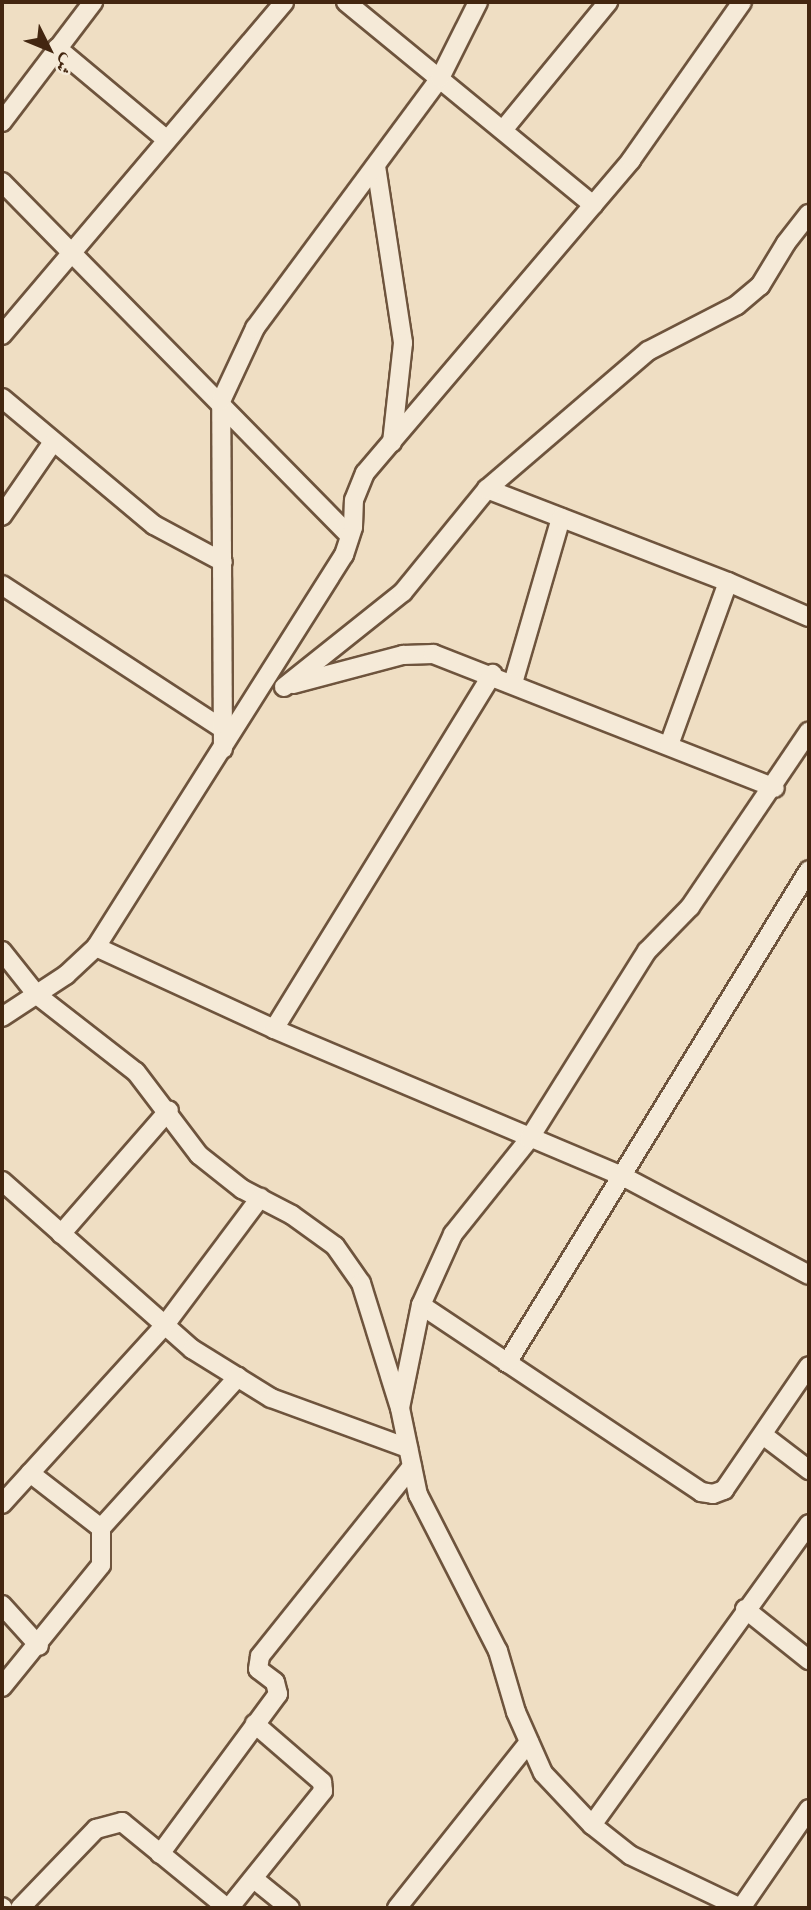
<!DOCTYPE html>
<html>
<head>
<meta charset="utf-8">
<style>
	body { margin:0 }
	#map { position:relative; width:811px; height:1910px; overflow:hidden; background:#efdec3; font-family:Vollkorn,Amiri,serif }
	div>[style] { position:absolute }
	.roads { filter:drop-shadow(2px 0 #6e543d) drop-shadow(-2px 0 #6e543d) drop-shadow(0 2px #6e543d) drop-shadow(0 -2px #6e543d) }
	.minor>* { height:18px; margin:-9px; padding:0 9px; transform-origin:9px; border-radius:9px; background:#f5ead8 }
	span { translate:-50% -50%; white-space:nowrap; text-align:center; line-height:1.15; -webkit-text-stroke:5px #f5ead8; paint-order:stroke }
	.frame { position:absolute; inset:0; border:4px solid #432610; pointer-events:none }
	.north { position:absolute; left:14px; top:14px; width:70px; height:70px; -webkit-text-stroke:5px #f5ead8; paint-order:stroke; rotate:133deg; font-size:19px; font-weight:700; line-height:28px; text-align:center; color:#432610 }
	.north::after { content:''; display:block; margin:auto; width:24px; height:32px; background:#432610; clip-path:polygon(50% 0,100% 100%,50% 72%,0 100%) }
</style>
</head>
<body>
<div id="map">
	<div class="roads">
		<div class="minor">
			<div style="left:346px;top:2px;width:320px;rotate:39.4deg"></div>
			<div style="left:57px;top:48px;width:143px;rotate:39.9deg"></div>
			<div style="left:2px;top:122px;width:151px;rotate:-52.8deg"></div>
			<div style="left:503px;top:130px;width:166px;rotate:-50.6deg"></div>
			<div style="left:376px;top:166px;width:179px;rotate:81.3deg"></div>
			<div style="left:403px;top:343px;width:100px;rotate:96.3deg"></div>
			<div style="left:2px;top:182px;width:496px;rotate:45.5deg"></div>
			<div style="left:2px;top:335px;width:436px;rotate:-49.7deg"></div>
			<div style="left:2px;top:398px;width:198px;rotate:39.9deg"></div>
			<div style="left:154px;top:525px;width:78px;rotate:28.2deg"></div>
			<div style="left:487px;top:489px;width:258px;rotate:21.1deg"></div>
			<div style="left:2px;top:516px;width:90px;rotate:-55.4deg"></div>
			<div style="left:2px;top:585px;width:262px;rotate:33.1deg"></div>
			<div style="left:513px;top:683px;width:172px;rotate:-73.8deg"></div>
			<div style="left:293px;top:684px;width:114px;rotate:-14.8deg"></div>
			<div style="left:403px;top:655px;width:30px;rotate:-2deg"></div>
			<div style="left:433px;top:654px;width:367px;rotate:21.4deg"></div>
			<div style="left:284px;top:687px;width:152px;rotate:-38.6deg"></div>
			<div style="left:403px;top:592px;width:133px;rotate:-50.8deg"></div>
			<div style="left:487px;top:489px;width:212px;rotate:-40.6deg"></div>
			<div style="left:648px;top:351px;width:100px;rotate:-27.3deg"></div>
			<div style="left:737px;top:305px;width:30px;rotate:-40deg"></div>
			<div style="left:760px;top:286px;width:50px;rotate:-58.8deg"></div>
			<div style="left:786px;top:243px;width:37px;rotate:-52deg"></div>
			<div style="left:669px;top:745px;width:173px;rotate:-70.1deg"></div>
			<div style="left:728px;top:582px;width:88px;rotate:23.4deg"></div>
			<div style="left:223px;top:749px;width:348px;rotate:-90.3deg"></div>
			<div style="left:221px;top:401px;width:81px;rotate:-65deg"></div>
			<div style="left:255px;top:328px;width:311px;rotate:-53.5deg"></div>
			<div style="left:440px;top:78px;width:85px;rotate:-63.4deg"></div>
			<div style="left:96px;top:947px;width:196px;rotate:24.7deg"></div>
			<div style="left:274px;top:1029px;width:380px;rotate:22.9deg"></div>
			<div style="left:624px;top:1177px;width:209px;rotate:27.9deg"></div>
			<div style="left:2px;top:951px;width:56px;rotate:51.5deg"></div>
			<div style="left:37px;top:995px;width:125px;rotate:37.9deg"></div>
			<div style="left:136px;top:1072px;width:104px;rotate:52.8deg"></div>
			<div style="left:199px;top:1155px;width:55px;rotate:38.3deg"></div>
			<div style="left:242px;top:1189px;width:56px;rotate:27.5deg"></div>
			<div style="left:292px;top:1215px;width:53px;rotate:35.8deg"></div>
			<div style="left:335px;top:1246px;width:45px;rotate:54.9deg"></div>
			<div style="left:361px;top:1283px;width:128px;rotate:72.7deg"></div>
			<div style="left:2px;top:1017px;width:77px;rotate:-33.3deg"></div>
			<div style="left:66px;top:975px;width:41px;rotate:-43deg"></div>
			<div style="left:96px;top:947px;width:464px;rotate:-57.7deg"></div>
			<div style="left:344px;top:555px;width:29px;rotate:-72deg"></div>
			<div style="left:353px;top:527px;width:27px;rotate:-88deg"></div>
			<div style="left:354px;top:500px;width:29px;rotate:-68deg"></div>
			<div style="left:365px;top:473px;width:411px;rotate:-49.6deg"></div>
			<div style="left:631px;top:160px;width:193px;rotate:-54.9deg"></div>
			<div style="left:274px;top:1029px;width:417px;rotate:-58.4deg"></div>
			<div style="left:2px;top:1181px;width:254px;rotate:41.5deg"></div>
			<div style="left:192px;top:1349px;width:93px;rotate:31.8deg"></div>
			<div style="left:271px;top:1398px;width:146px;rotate:20.1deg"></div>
			<div style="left:61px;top:1234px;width:164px;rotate:-48.9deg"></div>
			<div style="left:421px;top:1305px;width:337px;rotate:33.7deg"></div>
			<div style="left:701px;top:1492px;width:12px;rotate:9deg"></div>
			<div style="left:713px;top:1494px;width:12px;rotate:-20deg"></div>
			<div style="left:724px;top:1490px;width:150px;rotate:-55.6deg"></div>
			<div style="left:507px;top:1363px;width:578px;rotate:-58.51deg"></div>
			<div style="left:763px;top:1435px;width:58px;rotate:37.3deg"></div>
			<div style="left:30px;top:1473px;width:90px;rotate:37.8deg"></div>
			<div style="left:101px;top:1528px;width:204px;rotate:-47.8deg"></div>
			<div style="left:2px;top:1504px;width:242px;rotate:-47.7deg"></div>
			<div style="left:165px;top:1325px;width:159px;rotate:-53.2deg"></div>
			<div style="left:2px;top:1605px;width:55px;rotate:47.9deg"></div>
			<div style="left:745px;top:1609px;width:82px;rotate:38.6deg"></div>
			<div style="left:2px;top:1687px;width:157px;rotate:-50.9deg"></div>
			<div style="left:101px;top:1565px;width:37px;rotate:-90deg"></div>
			<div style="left:592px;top:1825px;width:371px;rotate:-54.2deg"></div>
			<div style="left:160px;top:1854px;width:199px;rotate:-53.6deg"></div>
			<div style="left:278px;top:1694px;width:12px;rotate:-104deg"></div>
			<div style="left:275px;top:1682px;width:21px;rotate:-143deg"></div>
			<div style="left:258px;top:1669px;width:13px;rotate:-81deg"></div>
			<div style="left:260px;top:1656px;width:243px;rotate:-51.3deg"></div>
			<div style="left:254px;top:1879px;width:46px;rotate:38.9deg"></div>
			<div style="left:2px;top:1907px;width:1px;rotate:45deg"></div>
			<div style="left:20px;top:1908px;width:110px;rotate:-46.1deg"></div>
			<div style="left:96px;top:1829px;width:27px;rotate:-15deg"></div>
			<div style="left:122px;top:1822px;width:136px;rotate:39.3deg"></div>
			<div style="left:229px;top:1908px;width:150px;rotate:-51.2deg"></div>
			<div style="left:323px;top:1791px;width:9px;rotate:-96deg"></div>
			<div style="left:322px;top:1782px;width:89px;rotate:-139.1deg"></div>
			<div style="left:397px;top:1908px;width:212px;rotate:-51.5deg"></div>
			<div style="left:741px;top:1908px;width:123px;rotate:-154.5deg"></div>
			<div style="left:630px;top:1855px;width:48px;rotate:-141.7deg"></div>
			<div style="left:592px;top:1825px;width:71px;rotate:-133.3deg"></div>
			<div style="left:543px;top:1773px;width:67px;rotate:-113.9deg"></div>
			<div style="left:516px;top:1712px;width:64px;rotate:-106.4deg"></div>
			<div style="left:498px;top:1651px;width:175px;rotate:-117.1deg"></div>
			<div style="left:418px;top:1495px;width:89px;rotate:-101.7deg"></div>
			<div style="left:400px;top:1408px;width:105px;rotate:-78.5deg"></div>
			<div style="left:421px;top:1305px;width:78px;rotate:-65.7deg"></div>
			<div style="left:453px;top:1234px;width:122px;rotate:-51.3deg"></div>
			<div style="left:529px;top:1139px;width:222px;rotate:-57.9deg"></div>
			<div style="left:647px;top:951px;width:62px;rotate:-45.7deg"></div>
			<div style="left:690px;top:907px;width:212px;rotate:-55.9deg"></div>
			<div style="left:741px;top:1908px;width:120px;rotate:-55.5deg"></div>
		</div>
	</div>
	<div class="frame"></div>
	<div class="north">ش</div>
</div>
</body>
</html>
